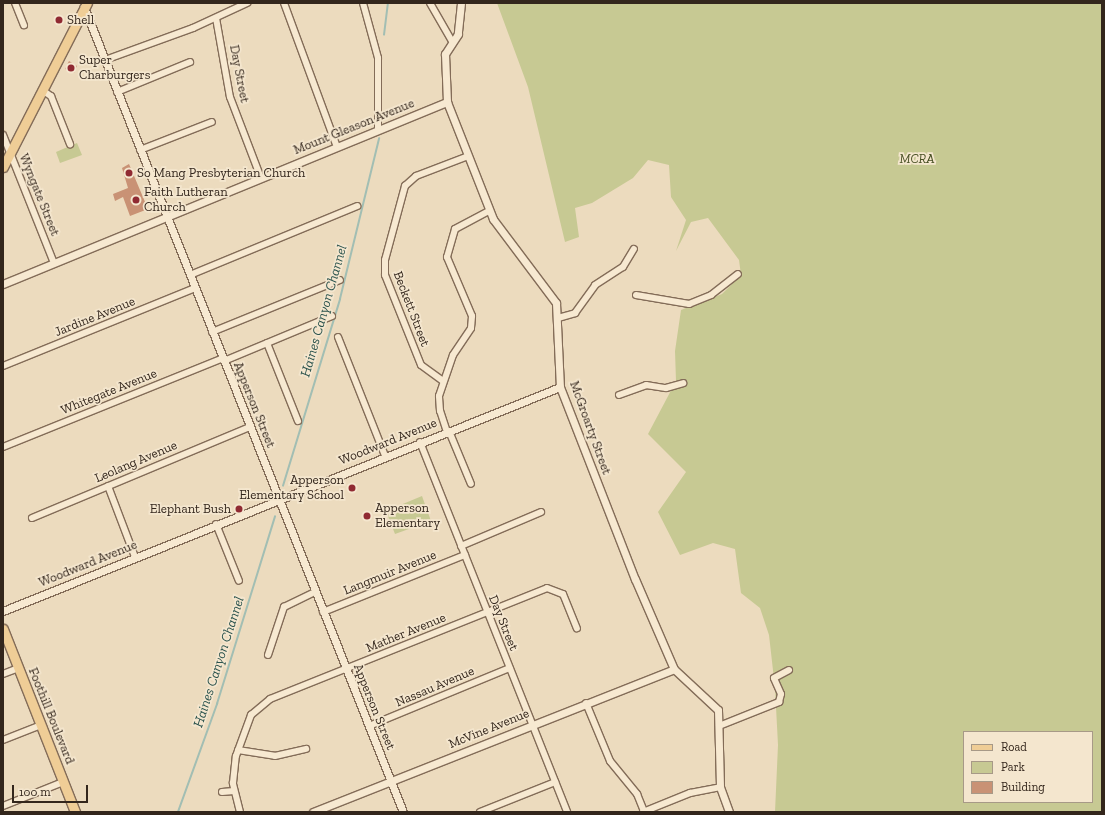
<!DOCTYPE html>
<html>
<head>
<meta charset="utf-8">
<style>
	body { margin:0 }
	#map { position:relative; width:1105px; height:815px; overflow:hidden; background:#ecdbbe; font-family:"Zilla Slab",serif }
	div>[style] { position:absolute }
	.green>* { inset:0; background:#c7c993 }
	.stream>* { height:1.5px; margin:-0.75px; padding:0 0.75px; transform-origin:0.75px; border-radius:0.75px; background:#a2beb3 }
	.building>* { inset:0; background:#c99275 }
	.roads { filter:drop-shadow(1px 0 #836c58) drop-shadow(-1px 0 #836c58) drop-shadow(0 1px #836c58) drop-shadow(0 -1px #836c58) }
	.minor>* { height:6px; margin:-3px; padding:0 3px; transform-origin:3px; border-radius:3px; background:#f7e9d1 }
	.tertiary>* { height:7px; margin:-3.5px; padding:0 3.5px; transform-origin:3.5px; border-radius:3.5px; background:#f7e9d1 }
	.primary>* { height:9px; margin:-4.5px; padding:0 4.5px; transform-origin:4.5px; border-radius:4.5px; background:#efcd96 }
	.dots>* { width:11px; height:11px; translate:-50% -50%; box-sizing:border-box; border:2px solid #f4e6ce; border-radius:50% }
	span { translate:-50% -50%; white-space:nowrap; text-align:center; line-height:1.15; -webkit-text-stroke:3.5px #f4e6ce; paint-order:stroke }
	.poi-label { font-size:13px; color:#33261c }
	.left { translate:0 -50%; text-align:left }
	.right { translate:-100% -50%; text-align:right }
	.street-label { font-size:13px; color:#33261c }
	.park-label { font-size:13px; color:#474f23; font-style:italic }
	.water-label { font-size:14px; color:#2b534d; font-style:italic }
	.frame { position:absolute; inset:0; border:4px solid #33261c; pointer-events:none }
	.legend { position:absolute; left:963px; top:731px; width:130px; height:72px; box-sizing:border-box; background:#f4e6ce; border:1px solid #a79987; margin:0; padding:5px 7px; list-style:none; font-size:12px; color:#33261c }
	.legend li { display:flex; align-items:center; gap:8px; height:20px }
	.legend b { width:20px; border:1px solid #a79987 }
	.scale { position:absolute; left:12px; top:785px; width:76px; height:18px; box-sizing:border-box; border:2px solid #33261c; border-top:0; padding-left:5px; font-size:12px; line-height:14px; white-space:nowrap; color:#33261c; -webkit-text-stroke:3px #f4e6ce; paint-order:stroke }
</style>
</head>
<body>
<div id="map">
	<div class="green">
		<div style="clip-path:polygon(evenodd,497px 3px,1102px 3px,1102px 812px,775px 812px,778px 745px,775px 688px,769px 635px,760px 608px,741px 593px,735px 549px,713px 543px,680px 555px,658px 512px,686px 472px,648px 434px,676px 381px,675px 351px,681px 310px,722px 294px,741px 275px,739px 260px,708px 218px,691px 222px,676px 251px,686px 220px,671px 197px,669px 165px,648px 160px,633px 178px,592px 203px,575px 208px,579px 237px,565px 242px,528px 87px,497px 3px,964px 732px,1092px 732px,1092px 802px,964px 802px,964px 732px)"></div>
		<div style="clip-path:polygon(77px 143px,82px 155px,60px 163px,56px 152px)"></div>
		<div style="clip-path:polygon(422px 496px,431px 521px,395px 534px,386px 511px)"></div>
	</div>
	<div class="stream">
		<div style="left:384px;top:35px;width:32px;rotate:-83deg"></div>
		<div style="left:283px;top:486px;width:195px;rotate:-73deg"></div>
		<div style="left:340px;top:299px;width:165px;rotate:-76.3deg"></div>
		<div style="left:178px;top:812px;width:115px;rotate:-70.1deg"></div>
		<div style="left:217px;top:704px;width:196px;rotate:-72.8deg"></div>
	</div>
	<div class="building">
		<div style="clip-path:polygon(69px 61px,77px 66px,74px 73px,65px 69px)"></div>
		<div style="clip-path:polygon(129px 164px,148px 209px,130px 216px,123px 197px,115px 201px,113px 194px,128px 188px,122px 168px)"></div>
	</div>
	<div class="roads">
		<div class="minor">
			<div style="left:15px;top:3px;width:24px;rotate:68deg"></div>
			<div style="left:284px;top:3px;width:153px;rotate:69.8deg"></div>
			<div style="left:363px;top:3px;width:57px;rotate:74.7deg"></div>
			<div style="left:378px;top:58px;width:72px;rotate:90deg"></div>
			<div style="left:430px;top:3px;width:46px;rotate:60.1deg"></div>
			<div style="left:216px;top:18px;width:80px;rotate:80deg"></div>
			<div style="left:230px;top:97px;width:87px;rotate:69.1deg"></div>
			<div style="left:105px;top:60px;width:94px;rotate:-20deg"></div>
			<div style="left:193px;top:28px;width:60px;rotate:-24.8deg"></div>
			<div style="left:42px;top:90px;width:11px;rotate:34deg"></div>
			<div style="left:51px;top:96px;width:52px;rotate:68.4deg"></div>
			<div style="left:117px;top:92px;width:79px;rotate:-22.3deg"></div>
			<div style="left:3px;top:135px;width:138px;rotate:68.3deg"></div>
			<div style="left:140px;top:150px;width:77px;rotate:-21.3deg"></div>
			<div style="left:190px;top:275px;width:181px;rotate:-22.4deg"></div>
			<div style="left:636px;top:295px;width:54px;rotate:9.6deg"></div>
			<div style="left:689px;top:304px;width:24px;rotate:-22deg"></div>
			<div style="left:711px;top:295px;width:34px;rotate:-38deg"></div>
			<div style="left:558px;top:318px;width:18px;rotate:-16deg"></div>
			<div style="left:575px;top:313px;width:34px;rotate:-54deg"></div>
			<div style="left:595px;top:285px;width:33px;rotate:-33deg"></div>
			<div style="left:623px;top:267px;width:21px;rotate:-59deg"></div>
			<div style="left:212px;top:332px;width:138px;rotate:-22.1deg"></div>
			<div style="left:338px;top:337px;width:128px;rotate:68.4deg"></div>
			<div style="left:267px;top:343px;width:84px;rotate:68.3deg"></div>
			<div style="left:224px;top:361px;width:117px;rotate:-22.6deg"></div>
			<div style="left:3px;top:366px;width:207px;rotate:-22.1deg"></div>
			<div style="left:443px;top:381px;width:27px;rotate:-144deg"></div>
			<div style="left:421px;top:365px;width:97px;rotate:-111.8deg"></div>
			<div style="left:385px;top:275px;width:15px;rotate:-90deg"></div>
			<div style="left:385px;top:260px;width:77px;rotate:-74.9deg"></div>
			<div style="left:405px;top:186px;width:15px;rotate:-42deg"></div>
			<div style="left:416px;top:176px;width:56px;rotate:-21deg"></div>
			<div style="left:619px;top:395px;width:29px;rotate:-20deg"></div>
			<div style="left:646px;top:385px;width:20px;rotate:9deg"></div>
			<div style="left:666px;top:388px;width:18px;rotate:-16deg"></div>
			<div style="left:449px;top:431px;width:57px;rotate:67.5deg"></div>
			<div style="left:447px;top:432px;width:22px;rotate:-108deg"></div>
			<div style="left:440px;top:411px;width:15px;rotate:-94deg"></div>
			<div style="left:439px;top:396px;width:43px;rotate:-71.1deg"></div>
			<div style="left:453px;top:355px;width:32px;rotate:-56deg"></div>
			<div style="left:471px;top:328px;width:12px;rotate:-85deg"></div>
			<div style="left:472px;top:316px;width:64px;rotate:-113deg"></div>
			<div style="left:447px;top:257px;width:29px;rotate:-74deg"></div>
			<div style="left:455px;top:229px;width:38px;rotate:-28deg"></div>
			<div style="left:420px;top:442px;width:398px;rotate:68.3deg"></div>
			<div style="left:3px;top:447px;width:237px;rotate:-22deg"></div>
			<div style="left:108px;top:486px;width:76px;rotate:69.2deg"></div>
			<div style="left:32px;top:518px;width:236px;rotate:-22.7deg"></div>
			<div style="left:216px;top:524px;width:61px;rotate:68deg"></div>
			<div style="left:461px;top:546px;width:87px;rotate:-23deg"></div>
			<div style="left:323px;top:612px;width:153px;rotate:-21.9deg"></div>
			<div style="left:268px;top:655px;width:51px;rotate:-71.6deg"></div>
			<div style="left:284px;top:607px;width:34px;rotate:-26deg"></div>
			<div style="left:3px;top:674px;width:17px;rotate:-21deg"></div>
			<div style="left:586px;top:703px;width:63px;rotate:67.5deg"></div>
			<div style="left:610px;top:761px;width:43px;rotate:50.7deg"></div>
			<div style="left:637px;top:794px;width:18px;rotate:68deg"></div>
			<div style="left:369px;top:726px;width:152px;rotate:-22.4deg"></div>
			<div style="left:719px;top:726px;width:65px;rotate:-21.8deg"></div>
			<div style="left:779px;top:702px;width:8px;rotate:-76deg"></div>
			<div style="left:781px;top:694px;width:17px;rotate:-114deg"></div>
			<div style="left:774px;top:678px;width:17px;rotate:-28deg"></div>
			<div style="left:3px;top:740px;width:41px;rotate:-21.5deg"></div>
			<div style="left:238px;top:750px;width:37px;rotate:9deg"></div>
			<div style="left:275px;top:756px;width:32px;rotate:-13deg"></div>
			<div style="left:222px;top:792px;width:12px;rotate:-5deg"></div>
			<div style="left:3px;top:806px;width:65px;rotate:-21.8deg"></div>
			<div style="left:240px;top:812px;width:30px;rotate:-104deg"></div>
			<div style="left:233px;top:783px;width:27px;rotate:-84deg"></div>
			<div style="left:236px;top:756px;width:44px;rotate:-69.9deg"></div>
			<div style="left:251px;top:715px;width:25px;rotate:-40deg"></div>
			<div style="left:270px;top:699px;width:298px;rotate:-21.8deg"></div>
			<div style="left:547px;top:588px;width:17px;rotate:21deg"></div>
			<div style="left:563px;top:594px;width:37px;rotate:68deg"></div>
			<div style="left:480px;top:812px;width:81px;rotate:-21.8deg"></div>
			<div style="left:643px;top:812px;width:51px;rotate:-22deg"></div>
			<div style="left:690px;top:793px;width:31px;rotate:-11deg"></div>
		</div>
		<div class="tertiary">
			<div style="left:461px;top:3px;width:31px;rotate:96deg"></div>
			<div style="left:458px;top:34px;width:24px;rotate:123deg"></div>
			<div style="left:445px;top:54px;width:48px;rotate:87.6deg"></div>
			<div style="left:447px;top:102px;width:126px;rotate:68.5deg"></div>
			<div style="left:493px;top:219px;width:105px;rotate:53.1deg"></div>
			<div style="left:556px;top:303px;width:84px;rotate:87.3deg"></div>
			<div style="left:560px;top:387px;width:206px;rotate:68.7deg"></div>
			<div style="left:635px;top:579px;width:98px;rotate:66.6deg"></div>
			<div style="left:674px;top:669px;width:60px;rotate:43deg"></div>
			<div style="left:718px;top:710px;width:77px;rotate:88.5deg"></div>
			<div style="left:720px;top:787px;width:27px;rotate:70deg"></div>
			<div style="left:84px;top:7px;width:866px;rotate:68.38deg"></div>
			<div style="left:3px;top:284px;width:480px;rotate:-22.3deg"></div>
			<div style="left:3px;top:611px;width:600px;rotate:-21.91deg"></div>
			<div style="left:313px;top:812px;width:388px;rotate:-21.6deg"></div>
		</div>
		<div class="primary">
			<div style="left:3px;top:167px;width:184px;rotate:-62.9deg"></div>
			<div style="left:3px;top:629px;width:197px;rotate:68.5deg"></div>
		</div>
	</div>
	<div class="dots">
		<div style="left:59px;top:20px;background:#902a32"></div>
		<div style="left:71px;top:68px;background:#902a32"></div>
		<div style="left:129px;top:173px;background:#902a32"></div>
		<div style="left:136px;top:200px;background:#902a32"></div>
		<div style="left:352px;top:488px;background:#902a32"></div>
		<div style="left:239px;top:509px;background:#902a32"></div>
		<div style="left:367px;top:516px;background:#902a32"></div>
	</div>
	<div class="poi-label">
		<span class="left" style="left:67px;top:20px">Shell</span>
		<span class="left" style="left:79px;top:68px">Super<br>Charburgers</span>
		<span class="left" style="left:137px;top:173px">So Mang Presbyterian Church</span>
		<span class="left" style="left:144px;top:200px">Faith Lutheran<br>Church</span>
		<span class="right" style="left:344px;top:488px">Apperson<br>Elementary School</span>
		<span class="right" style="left:231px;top:509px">Elephant Bush</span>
		<span class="left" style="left:375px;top:516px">Apperson<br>Elementary</span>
	</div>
	<div class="street-label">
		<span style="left:239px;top:74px;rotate:79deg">Day Street</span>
		<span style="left:354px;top:127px;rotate:-22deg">Mount Gleason Avenue</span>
		<span style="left:39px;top:195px;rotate:68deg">Wyngate Street</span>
		<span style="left:411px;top:309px;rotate:69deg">Beckett Street</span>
		<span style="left:95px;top:317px;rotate:-22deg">Jardine Avenue</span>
		<span style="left:109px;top:392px;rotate:-22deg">Whitegate Avenue</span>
		<span style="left:254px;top:405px;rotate:68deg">Apperson Street</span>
		<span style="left:590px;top:428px;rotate:70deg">McGroarty Street</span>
		<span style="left:388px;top:442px;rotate:-22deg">Woodward Avenue</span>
		<span style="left:136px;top:462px;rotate:-23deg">Leolang Avenue</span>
		<span style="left:88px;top:564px;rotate:-22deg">Woodward Avenue</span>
		<span style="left:390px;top:573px;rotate:-22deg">Langmuir Avenue</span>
		<span style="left:503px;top:623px;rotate:68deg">Day Street</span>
		<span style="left:406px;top:633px;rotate:-22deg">Mather Avenue</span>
		<span style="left:435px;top:687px;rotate:-23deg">Nassau Avenue</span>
		<span style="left:374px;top:707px;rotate:68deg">Apperson Street</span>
		<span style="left:51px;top:716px;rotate:68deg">Foothill Boulevard</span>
		<span style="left:489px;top:729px;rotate:-22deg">McVine Avenue</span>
	</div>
	<div class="park-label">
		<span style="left:917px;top:159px">MCRA</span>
	</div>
	<div class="water-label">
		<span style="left:324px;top:311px;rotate:-74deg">Haines Canyon Channel</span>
		<span style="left:219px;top:662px;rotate:-72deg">Haines Canyon Channel</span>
	</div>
	<div class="frame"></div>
	<ul class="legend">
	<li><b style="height:5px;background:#efcd96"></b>Road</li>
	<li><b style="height:11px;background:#c7c993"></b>Park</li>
	<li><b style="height:11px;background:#c99275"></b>Building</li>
	</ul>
	<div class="scale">100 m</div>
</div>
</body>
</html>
